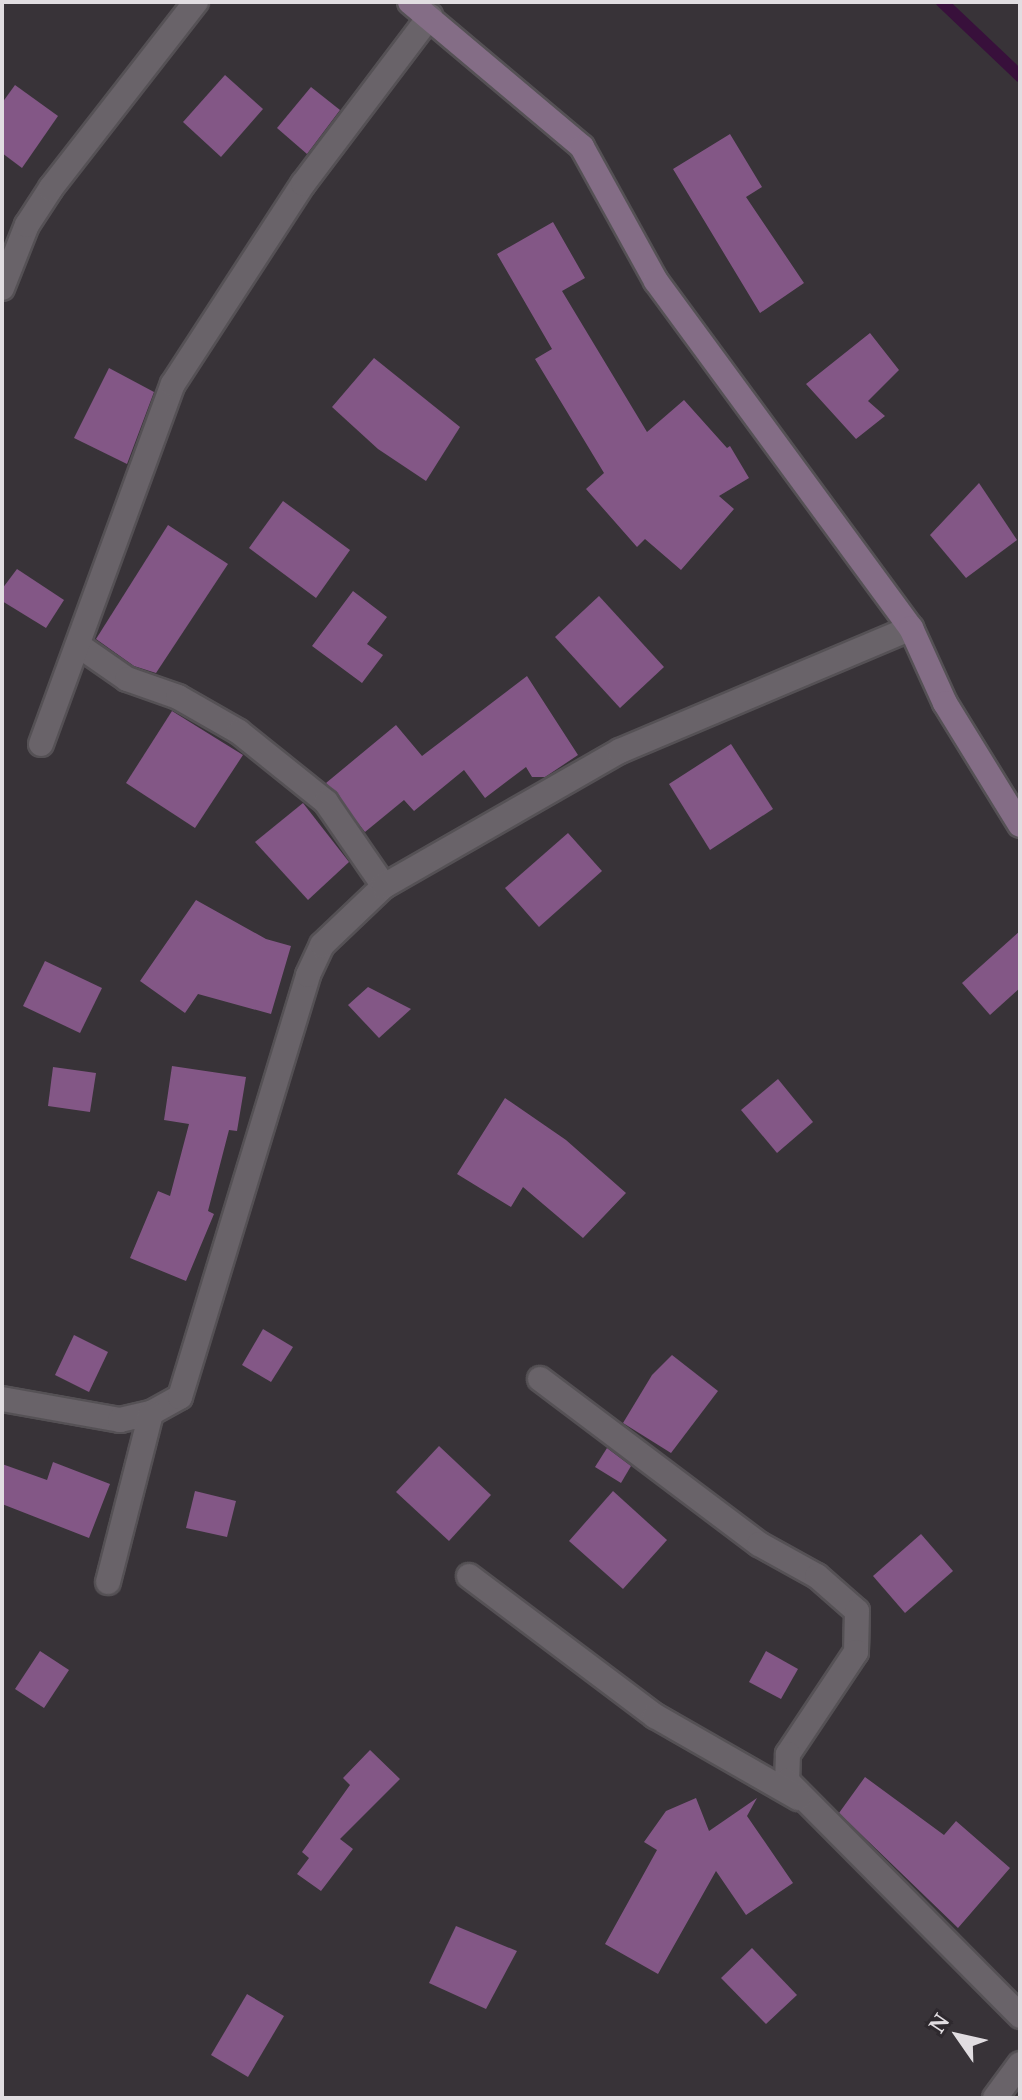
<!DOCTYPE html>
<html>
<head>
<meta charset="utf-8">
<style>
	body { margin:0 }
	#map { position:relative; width:1022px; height:2100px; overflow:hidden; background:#383338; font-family:"Noto Serif",serif }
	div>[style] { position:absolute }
	.stream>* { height:12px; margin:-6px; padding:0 6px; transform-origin:6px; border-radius:6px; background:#38103b }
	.building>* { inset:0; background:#835786 }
	.roads { filter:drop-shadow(2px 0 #555155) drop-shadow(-2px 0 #555155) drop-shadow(0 2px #555155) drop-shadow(0 -2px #555155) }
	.street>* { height:24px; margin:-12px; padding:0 12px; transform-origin:12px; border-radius:12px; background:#696369 }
	.secondary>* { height:24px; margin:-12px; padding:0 12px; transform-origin:12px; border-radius:12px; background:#846d86 }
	span { translate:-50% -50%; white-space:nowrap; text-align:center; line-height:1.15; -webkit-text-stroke:8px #2e292e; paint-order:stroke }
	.frame { position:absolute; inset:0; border:4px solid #e1dde1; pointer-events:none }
	.north { position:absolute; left:918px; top:1996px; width:80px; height:80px; -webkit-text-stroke:6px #2e292e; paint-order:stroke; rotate:304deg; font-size:22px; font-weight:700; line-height:32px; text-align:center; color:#e1dde1 }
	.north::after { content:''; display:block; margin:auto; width:28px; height:36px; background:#e1dde1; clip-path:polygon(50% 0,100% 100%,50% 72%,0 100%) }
</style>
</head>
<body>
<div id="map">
	<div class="stream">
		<div style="left:942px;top:2px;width:108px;rotate:43.5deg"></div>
	</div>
	<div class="building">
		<div style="clip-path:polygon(225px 75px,263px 109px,221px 157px,183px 122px)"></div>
		<div style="clip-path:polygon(15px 85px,58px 116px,22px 168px,2px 153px,2px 103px)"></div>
		<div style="clip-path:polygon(311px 87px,340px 110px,307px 154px,277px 128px)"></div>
		<div style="clip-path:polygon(730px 134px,762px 187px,746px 197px,804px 283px,760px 313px,673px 169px)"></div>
		<div style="clip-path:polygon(553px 222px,585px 278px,562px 291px,647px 432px,684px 400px,727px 448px,730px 446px,749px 478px,719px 496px,734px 509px,681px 570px,645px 539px,637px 547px,586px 489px,604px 473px,535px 359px,552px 349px,497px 254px)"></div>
		<div style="clip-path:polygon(870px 333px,899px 370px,868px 401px,885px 416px,856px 439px,806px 384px)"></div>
		<div style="clip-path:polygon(374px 358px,460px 427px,426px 481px,378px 449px,332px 407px)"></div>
		<div style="clip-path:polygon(109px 368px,154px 392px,127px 464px,74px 438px)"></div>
		<div style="clip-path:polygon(979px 483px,1017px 540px,966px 578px,930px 535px)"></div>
		<div style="clip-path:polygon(283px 501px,350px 550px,316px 598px,249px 548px)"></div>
		<div style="clip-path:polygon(168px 525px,228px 564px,156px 673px,134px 666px,96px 639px)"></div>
		<div style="clip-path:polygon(17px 569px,64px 600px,46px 628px,2px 601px,2px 589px)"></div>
		<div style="clip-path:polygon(353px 591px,387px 617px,367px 644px,383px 655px,362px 683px,312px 646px)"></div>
		<div style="clip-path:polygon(599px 596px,664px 667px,620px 708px,555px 637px)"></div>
		<div style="clip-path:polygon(527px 676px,578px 755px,545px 777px,532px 777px,526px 767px,485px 798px,464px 770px,414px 811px,404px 800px,365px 832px,326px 783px,396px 725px,422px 756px)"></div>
		<div style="clip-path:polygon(172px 711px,243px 755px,195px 828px,126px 783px)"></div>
		<div style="clip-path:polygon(731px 744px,773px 809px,710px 850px,669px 784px)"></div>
		<div style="clip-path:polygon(303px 803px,349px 862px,308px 900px,255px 842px)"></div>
		<div style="clip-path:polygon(568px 833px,602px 871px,539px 927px,505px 888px)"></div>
		<div style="clip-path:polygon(196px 900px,266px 939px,291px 946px,271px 1014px,198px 994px,185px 1013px,140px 981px)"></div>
		<div style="clip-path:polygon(1020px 931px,1020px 988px,990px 1015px,962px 983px)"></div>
		<div style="clip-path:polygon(45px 961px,102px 988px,80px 1033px,23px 1006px)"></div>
		<div style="clip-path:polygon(368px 987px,411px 1009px,379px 1038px,348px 1005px)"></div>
		<div style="clip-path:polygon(172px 1066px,246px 1077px,237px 1131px,229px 1130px,208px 1211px,214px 1214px,186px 1281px,130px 1258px,158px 1191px,170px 1196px,189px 1124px,164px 1120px)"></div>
		<div style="clip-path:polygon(53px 1067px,96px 1073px,90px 1112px,48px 1106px)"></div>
		<div style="clip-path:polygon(778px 1079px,813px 1122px,777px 1153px,741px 1110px)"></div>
		<div style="clip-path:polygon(505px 1098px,566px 1140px,626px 1193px,583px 1238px,523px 1187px,511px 1207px,457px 1174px)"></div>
		<div style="clip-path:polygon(263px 1329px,293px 1347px,271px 1382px,242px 1365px)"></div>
		<div style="clip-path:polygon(74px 1335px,108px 1352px,89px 1392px,55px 1375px)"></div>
		<div style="clip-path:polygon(672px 1355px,718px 1391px,671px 1453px,623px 1423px,652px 1375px)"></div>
		<div style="clip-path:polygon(439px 1446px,491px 1495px,449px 1541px,396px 1492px)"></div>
		<div style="clip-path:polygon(607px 1448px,631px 1466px,621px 1483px,595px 1467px)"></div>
		<div style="clip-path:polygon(53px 1462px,110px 1484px,89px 1538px,2px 1504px,2px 1464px,47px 1480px)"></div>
		<div style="clip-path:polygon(195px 1491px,236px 1501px,227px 1537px,186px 1528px)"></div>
		<div style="clip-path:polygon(613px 1491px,667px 1540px,623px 1589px,569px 1541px)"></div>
		<div style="clip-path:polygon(921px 1534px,953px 1571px,905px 1613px,873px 1576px)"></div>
		<div style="clip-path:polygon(40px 1651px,69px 1670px,44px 1708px,15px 1689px)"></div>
		<div style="clip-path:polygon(766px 1651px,798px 1669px,781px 1699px,749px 1682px)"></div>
		<div style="clip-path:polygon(370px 1750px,400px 1779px,340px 1839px,353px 1849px,321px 1891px,297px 1874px,309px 1858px,302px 1852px,350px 1785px,343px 1778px)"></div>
		<div style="clip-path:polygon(865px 1777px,944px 1835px,956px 1821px,1010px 1868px,958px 1928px,839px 1813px)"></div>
		<div style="clip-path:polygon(696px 1798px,709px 1831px,757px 1798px,747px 1816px,793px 1883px,746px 1915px,716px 1871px,658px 1974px,605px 1944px,657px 1850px,644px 1842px,666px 1811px)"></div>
		<div style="clip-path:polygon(456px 1926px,517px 1951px,486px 2009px,429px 1983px)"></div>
		<div style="clip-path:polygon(752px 1948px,797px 1995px,766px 2024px,721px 1978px)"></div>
		<div style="clip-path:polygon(247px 1994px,284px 2016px,248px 2077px,211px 2055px)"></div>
	</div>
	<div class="roads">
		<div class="street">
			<div style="left:2px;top:288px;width:68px;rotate:-68.4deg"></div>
			<div style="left:27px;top:225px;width:44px;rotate:-57deg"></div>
			<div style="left:51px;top:188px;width:236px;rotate:-52.1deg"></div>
			<div style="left:78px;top:645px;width:60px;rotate:34.8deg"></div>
			<div style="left:127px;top:679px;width:54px;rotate:19.4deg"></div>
			<div style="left:178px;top:697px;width:70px;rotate:29.8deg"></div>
			<div style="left:239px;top:732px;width:112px;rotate:38.8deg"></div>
			<div style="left:326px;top:802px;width:102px;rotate:55.4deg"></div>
			<div style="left:41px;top:744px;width:383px;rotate:-69.9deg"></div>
			<div style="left:173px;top:384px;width:239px;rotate:-57deg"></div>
			<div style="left:303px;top:184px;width:211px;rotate:-52.9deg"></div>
			<div style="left:540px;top:1379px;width:274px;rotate:37deg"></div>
			<div style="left:759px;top:1544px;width:66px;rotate:28.9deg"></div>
			<div style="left:817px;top:1576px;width:53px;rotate:41.2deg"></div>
			<div style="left:857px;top:1611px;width:41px;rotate:91.4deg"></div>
			<div style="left:856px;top:1652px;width:123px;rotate:123.7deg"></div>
			<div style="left:788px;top:1754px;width:27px;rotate:92deg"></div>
			<div style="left:787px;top:1781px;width:331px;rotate:45.2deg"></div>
			<div style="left:2px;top:1399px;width:120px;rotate:10.1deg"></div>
			<div style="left:120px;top:1420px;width:32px;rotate:-13deg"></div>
			<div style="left:151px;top:1413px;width:33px;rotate:-29deg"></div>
			<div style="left:180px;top:1397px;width:441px;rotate:-73.1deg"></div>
			<div style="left:308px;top:975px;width:33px;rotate:-65deg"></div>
			<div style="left:322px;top:945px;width:86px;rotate:-43.6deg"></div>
			<div style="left:384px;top:886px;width:272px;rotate:-29.8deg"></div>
			<div style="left:620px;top:751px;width:316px;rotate:-22.9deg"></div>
			<div style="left:469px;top:1576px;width:233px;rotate:37deg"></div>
			<div style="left:655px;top:1716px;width:165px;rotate:29.8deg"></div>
			<div style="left:108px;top:1582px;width:174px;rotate:-75.7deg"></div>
			<div style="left:995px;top:2098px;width:42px;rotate:-53.7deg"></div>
		</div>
		<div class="secondary">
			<div style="left:410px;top:2px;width:225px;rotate:40.1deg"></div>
			<div style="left:582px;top:147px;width:153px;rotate:61.1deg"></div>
			<div style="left:656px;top:281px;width:431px;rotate:53.7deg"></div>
			<div style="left:911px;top:628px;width:82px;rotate:65.6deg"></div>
			<div style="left:945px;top:703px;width:143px;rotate:58.4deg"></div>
		</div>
	</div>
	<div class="frame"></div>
	<div class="north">N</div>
</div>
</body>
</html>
